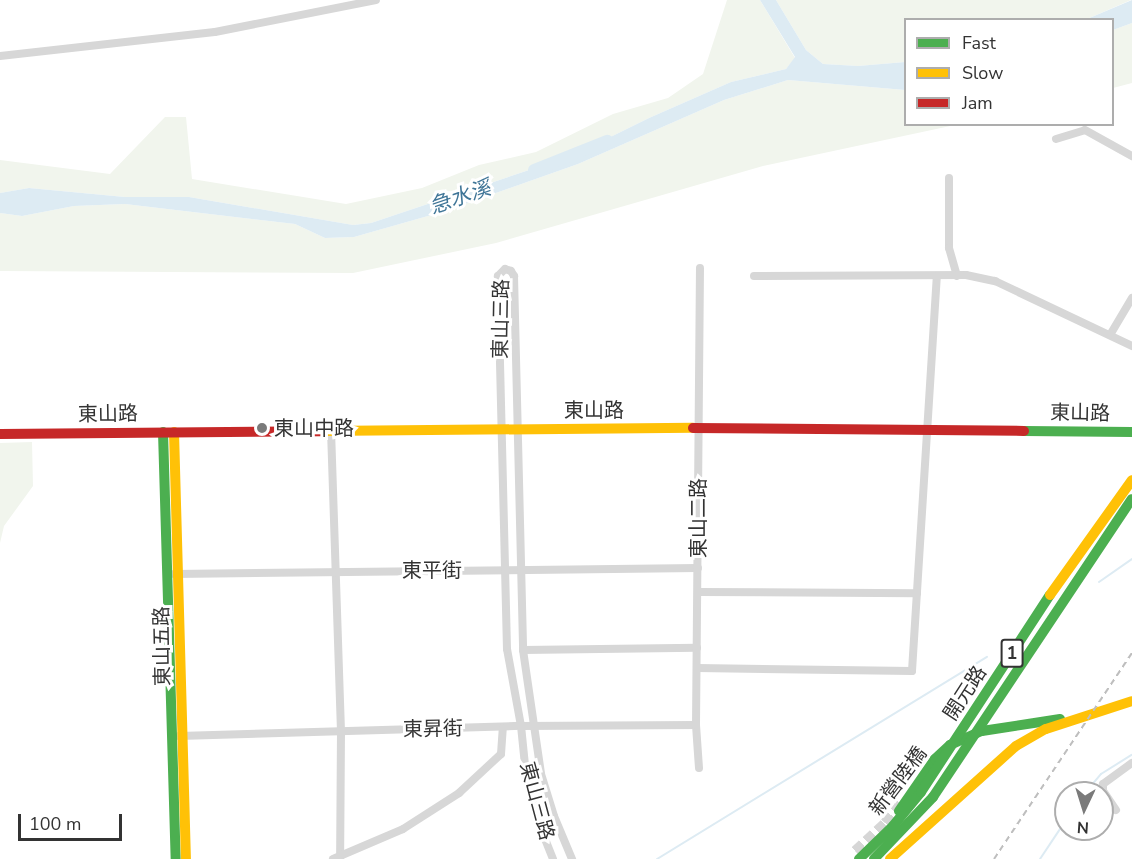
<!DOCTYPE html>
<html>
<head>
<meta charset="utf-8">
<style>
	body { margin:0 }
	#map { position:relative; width:1132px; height:859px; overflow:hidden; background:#fff; font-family:"Nunito Sans","Noto Sans TC",sans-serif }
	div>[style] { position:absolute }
	.green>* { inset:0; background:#f1f5ed }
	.water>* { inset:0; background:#ddebf3 }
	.stream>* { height:2px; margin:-1px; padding:0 1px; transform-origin:1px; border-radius:1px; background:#ddebf3 }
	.river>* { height:12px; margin:-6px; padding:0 6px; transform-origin:6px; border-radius:6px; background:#ddebf3 }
	.secondary-tunnel>* { height:10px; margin-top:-5px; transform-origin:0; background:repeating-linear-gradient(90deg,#d6d6d6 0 10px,transparent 0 15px) }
	.street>* { height:8px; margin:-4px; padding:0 4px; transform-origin:4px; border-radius:4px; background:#d7d7d7 }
	.fast>* { height:10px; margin:-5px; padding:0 5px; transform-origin:5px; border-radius:5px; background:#4caf50 }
	.slow>* { height:10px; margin:-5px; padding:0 5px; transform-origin:5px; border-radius:5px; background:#ffc107 }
	.jam>* { height:10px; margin:-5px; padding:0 5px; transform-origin:5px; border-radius:5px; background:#c62828 }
	.rail>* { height:2px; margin-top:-1px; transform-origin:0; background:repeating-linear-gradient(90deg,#bebebe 0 6px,transparent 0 10.5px) }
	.dots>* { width:16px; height:16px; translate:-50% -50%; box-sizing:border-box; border:3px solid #fff; border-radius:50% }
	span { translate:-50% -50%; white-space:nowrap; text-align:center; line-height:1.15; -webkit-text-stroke:6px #fff; paint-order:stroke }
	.shield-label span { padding:2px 4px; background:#fff; border:2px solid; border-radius:4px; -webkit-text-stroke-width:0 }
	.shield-label { font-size:18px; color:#333; font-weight:700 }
	.street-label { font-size:20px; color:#333 }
	.poi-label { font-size:20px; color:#333 }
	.left { translate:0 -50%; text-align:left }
	.water-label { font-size:21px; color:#3f7597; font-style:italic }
	.legend { position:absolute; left:904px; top:18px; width:210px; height:108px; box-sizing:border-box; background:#fff; border:2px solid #adadad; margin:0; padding:8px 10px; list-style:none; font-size:18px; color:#333 }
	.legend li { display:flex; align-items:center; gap:12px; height:30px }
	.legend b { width:30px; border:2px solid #adadad }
	.north { position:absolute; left:1054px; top:781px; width:60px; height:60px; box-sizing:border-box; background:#fff; border:2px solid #adadad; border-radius:50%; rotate:184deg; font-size:16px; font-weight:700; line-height:24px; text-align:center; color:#333 }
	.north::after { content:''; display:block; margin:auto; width:21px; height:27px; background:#7a7a7a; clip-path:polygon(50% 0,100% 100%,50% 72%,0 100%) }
	.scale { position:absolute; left:18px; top:814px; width:104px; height:27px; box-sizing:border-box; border:3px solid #333; border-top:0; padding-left:8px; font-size:18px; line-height:21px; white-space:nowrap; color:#333; -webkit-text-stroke:4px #fff; paint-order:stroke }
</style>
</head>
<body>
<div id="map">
	<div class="green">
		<div style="clip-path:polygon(727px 0,760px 0,795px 58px,786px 69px,731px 82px,649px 118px,574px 155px,371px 223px,353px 225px,189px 197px,125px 197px,29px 188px,0 193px,0 160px,110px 174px,165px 117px,186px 117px,192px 179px,346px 204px,422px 188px,479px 165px,536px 152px,613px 114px,668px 98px,703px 74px)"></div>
		<div style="clip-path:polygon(776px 0,1131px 0,1087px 19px,906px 20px,905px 62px,858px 66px,823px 64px,806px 50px)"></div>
		<div style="clip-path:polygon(1132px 23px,1132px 83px,1113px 88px,1113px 30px)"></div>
		<div style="clip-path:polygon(788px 80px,905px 90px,906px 124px,955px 125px,763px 166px,496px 243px,353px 273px,0 271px,0 213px,22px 216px,74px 206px,125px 204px,295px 224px,325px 238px,354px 237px,442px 212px,578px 164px,724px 100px)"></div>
		<div style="clip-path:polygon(32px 442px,33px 486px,4px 526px,0 543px,0 443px)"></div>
	</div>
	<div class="water">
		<div style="clip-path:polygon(760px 0,776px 0,806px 50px,823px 64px,858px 66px,905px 62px,905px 90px,788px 80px,724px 100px,578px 164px,442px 212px,354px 237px,325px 238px,295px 224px,125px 204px,74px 206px,22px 216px,0 213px,0 193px,29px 188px,125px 197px,189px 197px,353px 225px,371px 223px,574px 155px,649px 118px,731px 82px,786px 69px,795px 57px)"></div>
		<div style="clip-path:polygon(1132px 0,1132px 23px,1113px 30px,1112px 20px,1087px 19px)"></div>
	</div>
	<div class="stream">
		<div style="left:1099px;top:582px;width:40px;rotate:-34.9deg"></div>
		<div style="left:1085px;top:793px;width:25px;rotate:-50deg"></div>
		<div style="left:1101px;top:774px;width:36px;rotate:-32deg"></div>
		<div style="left:657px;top:859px;width:387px;rotate:-31.5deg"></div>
		<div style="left:1040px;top:859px;width:47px;rotate:-56.3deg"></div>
	</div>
	<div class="river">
		<div style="left:534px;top:170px;width:79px;rotate:-21.7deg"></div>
	</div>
	<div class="secondary-tunnel">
		<div style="left:855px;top:851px;width:41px;rotate:-43deg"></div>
		<div style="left:885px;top:823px;width:27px;rotate:-51deg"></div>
	</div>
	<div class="street">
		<div style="left:0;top:56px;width:216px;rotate:-6.4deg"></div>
		<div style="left:215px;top:32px;width:164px;rotate:-11.2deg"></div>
		<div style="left:1056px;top:139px;width:30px;rotate:-17deg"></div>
		<div style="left:1085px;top:130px;width:54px;rotate:29deg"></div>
		<div style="left:949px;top:178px;width:70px;rotate:90deg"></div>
		<div style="left:949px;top:248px;width:29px;rotate:74deg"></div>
		<div style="left:754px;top:276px;width:212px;rotate:-0.3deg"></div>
		<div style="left:966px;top:275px;width:30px;rotate:12deg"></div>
		<div style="left:995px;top:281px;width:152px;rotate:25.4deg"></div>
		<div style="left:1110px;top:335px;width:43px;rotate:-59.3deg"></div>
		<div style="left:331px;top:430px;width:301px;rotate:88.1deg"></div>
		<div style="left:341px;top:731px;width:128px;rotate:90.4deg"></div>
		<div style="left:174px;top:574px;width:524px;rotate:-0.66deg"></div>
		<div style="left:698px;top:592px;width:219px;rotate:0.3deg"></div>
		<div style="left:523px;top:650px;width:174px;rotate:-0.7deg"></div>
		<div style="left:697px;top:668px;width:215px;rotate:0.8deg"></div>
		<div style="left:912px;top:671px;width:395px;rotate:-86.4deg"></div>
		<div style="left:179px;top:736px;width:342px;rotate:-1.7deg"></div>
		<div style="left:521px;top:726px;width:175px;rotate:-0.3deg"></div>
		<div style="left:699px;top:768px;width:43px;rotate:-94deg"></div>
		<div style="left:696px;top:725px;width:457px;rotate:-89.5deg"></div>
		<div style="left:1116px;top:810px;width:23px;rotate:-124deg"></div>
		<div style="left:1103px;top:791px;width:7px;rotate:-90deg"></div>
		<div style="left:1103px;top:784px;width:36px;rotate:-36deg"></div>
		<div style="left:333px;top:859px;width:76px;rotate:-23.2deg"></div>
		<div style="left:403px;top:829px;width:67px;rotate:-32.7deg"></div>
		<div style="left:459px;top:793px;width:57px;rotate:-42.9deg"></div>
		<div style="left:501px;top:754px;width:26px;rotate:-86deg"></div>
		<div style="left:553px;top:859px;width:43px;rotate:-111.8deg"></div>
		<div style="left:537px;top:819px;width:45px;rotate:-104deg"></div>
		<div style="left:526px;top:775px;width:49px;rotate:-95.8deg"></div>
		<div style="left:521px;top:726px;width:78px;rotate:-100.3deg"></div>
		<div style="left:507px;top:649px;width:373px;rotate:-91.4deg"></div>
		<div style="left:498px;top:276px;width:10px;rotate:-45deg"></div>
		<div style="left:505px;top:269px;width:6px;rotate:18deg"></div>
		<div style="left:511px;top:271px;width:6px;rotate:59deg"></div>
		<div style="left:514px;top:276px;width:374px;rotate:88.6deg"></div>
		<div style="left:523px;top:650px;width:125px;rotate:81.7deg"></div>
		<div style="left:541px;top:774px;width:44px;rotate:72.8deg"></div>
		<div style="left:554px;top:816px;width:47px;rotate:67.3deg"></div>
	</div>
	<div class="fast">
		<div style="left:1024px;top:431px;width:108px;rotate:0.5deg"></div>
		<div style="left:163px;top:432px;width:427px;rotate:88.3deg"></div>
		<div style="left:899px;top:811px;width:63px;rotate:-55.3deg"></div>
		<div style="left:935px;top:759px;width:21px;rotate:-43deg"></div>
		<div style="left:950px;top:745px;width:35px;rotate:-24deg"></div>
		<div style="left:982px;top:731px;width:79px;rotate:-8.7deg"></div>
		<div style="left:859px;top:859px;width:47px;rotate:-44.1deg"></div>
		<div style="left:893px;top:826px;width:44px;rotate:-50.5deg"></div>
		<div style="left:921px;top:792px;width:235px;rotate:-56.8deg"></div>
		<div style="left:874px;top:859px;width:86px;rotate:-46.4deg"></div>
		<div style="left:933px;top:797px;width:358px;rotate:-56.3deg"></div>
	</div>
	<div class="slow">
		<div style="left:322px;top:431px;width:371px;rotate:-0.5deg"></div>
		<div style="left:174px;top:432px;width:427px;rotate:88.4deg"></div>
		<div style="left:1050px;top:595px;width:141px;rotate:-54.5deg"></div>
		<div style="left:890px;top:859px;width:169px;rotate:-41.9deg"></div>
		<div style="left:1016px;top:746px;width:34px;rotate:-30deg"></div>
		<div style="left:1046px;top:729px;width:90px;rotate:-18deg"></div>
	</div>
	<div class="jam">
		<div style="left:693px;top:428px;width:331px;rotate:0.5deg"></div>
		<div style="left:0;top:434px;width:322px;rotate:-0.5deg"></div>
	</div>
	<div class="rail">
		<div style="left:994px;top:859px;width:248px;rotate:-56.2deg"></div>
	</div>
	<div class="dots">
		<div style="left:262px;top:428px;background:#7a7a7a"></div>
	</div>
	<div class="shield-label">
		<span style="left:1012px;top:653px">1</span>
	</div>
	<div class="street-label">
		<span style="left:501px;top:319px;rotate:-89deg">東山三路</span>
		<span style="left:594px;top:410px">東山路</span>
		<span style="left:1080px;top:413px;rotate:1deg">東山路</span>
		<span style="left:108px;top:414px;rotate:-1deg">東山路</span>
		<span style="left:698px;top:518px;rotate:-90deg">東山二路</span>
		<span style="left:432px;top:570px">東平街</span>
		<span style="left:162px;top:646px;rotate:-91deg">東山五路</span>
		<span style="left:965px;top:693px;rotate:-57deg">開元路</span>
		<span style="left:433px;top:729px;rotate:-1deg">東昇街</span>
		<span style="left:898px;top:781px;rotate:-53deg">新營陸橋</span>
		<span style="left:537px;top:801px;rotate:75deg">東山三路</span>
	</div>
	<div class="poi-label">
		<span class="left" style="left:274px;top:428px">東山中路</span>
	</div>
	<div class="water-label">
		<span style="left:460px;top:197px;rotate:-19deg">急水溪</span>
	</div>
	<ul class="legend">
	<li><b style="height:8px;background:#4caf50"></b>Fast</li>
	<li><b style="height:8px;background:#ffc107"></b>Slow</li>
	<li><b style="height:8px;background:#c62828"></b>Jam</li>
	</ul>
	<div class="north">N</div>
	<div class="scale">100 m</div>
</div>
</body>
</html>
